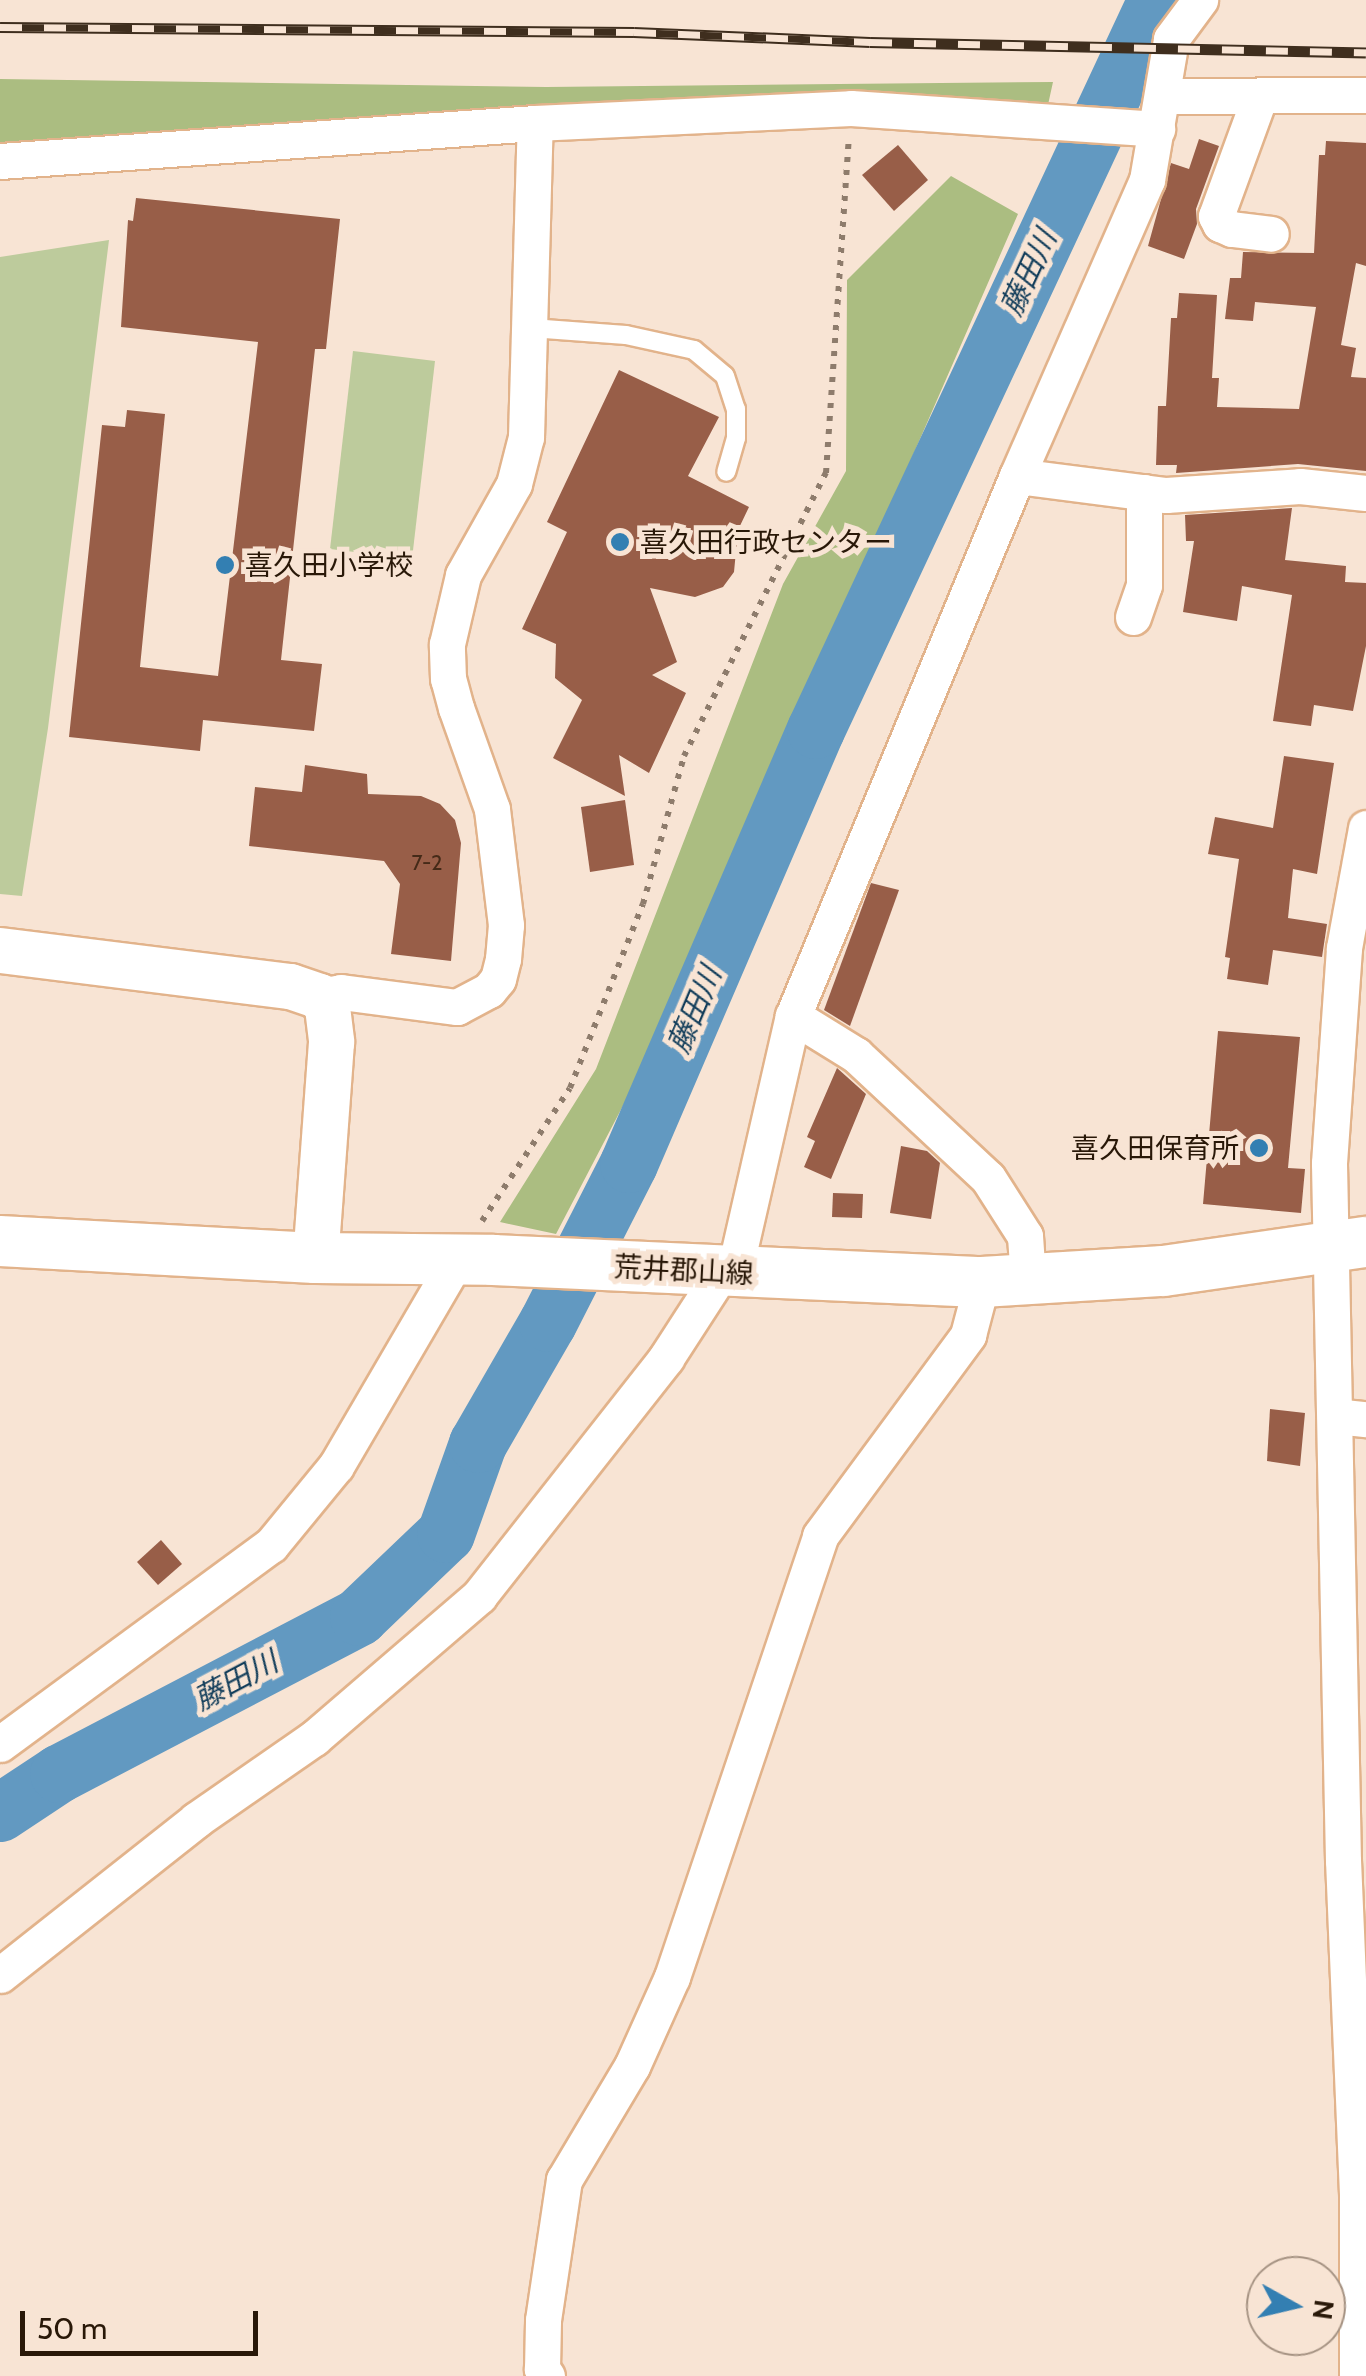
<!DOCTYPE html>
<html>
<head>
<meta charset="utf-8">
<style>
	body { margin:0 }
	#map { position:relative; width:1366px; height:2376px; overflow:hidden; background:#f8e4d4; font-family:Cabin,"Noto Sans JP",sans-serif }
	div>[style] { position:absolute }
	.green>* { inset:0; background:#bdcb9c }
	.forest>* { inset:0; background:#abbd81 }
	.river>* { height:58px; margin:-29px; padding:0 29px; transform-origin:29px; border-radius:29px; background:#6299c1 }
	.building>* { inset:0; background:#985e48 }
	.path>* { height:6px; margin-top:-3px; transform-origin:0; background:repeating-linear-gradient(90deg,#8e7c6c 0 5px,transparent 0 13px) }
	.roads { filter:drop-shadow(2px 0 #e2b38b) drop-shadow(-2px 0 #e2b38b) drop-shadow(0 2px #e2b38b) drop-shadow(0 -2px #e2b38b) }
	.service>* { height:18px; margin:-9px; padding:0 9px; transform-origin:9px; border-radius:9px; background:#fff }
	.minor>* { height:35px; margin:-17.5px; padding:0 17.5px; transform-origin:17.5px; border-radius:17.5px; background:#fff }
	.tertiary>* { height:45px; margin:-22.5px; padding:0 22.5px; transform-origin:22.5px; border-radius:22.5px; background:#fff }
	.secondary>* { height:50px; margin:-25px; padding:0 25px; transform-origin:25px; border-radius:25px; background:#fff }
	.rail>* { height:11px; margin-top:-5.5px; transform-origin:0; background:repeating-linear-gradient(90deg,#f8e4d4 0 22px,#3f2e1e 0 44px); box-sizing:border-box; border-block:2px solid #3f2e1e }
	.dots>* { width:28px; height:28px; translate:-50% -50%; box-sizing:border-box; border:5px solid #f8e4d4; border-radius:50% }
	span { translate:-50% -50%; white-space:nowrap; text-align:center; line-height:1.15; -webkit-text-stroke:10px #f8e4d4; paint-order:stroke }
	.number-label { font-size:22px; color:#452a18 }
	.number-label span { -webkit-text-stroke-width:0 }
	.poi-label { font-size:28px; color:#291808 }
	.left { translate:0 -50%; text-align:left }
	.right { translate:-100% -50%; text-align:right }
	.street-label { font-size:28px; color:#291808 }
	.water-label { font-size:30px; color:#133e5b; font-style:italic }
	.north { position:absolute; left:1246px; top:2256px; width:100px; height:100px; box-sizing:border-box; background:#f8e4d4; border:2px solid #a59282; border-radius:50%; rotate:98deg; font-size:28px; font-weight:700; line-height:40px; text-align:center; color:#291808 }
	.north::after { content:''; display:block; margin:auto; width:35px; height:45px; background:#337fb2; clip-path:polygon(50% 0,100% 100%,50% 72%,0 100%) }
	.scale { position:absolute; left:20px; top:2311px; width:238px; height:45px; box-sizing:border-box; border:5px solid #291808; border-top:0; padding-left:12px; font-size:30px; line-height:35px; white-space:nowrap; color:#291808; -webkit-text-stroke:8px #f8e4d4; paint-order:stroke }
</style>
</head>
<body>
<div id="map">
	<div class="green">
		<div style="clip-path:polygon(109px 240px,48px 728px,22px 896px,0 894px,0 257px)"></div>
		<div style="clip-path:polygon(353px 351px,435px 361px,412px 559px,330px 549px)"></div>
	</div>
	<div class="forest">
		<div style="clip-path:polygon(0 79px,546px 87px,1053px 82px,1044px 123px,545px 121px,231px 126px,0 145px)"></div>
		<div style="clip-path:polygon(951px 176px,1018px 214px,663px 1029px,556px 1234px,500px 1222px,596px 1069px,783px 584px,846px 471px,847px 280px)"></div>
	</div>
	<div class="river">
		<div style="left:0;top:1813px;width:71px;rotate:-33.5deg"></div>
		<div style="left:59px;top:1774px;width:339px;rotate:-27.6deg"></div>
		<div style="left:359px;top:1617px;width:120px;rotate:-43.7deg"></div>
		<div style="left:446px;top:1534px;width:96px;rotate:-70.4deg"></div>
		<div style="left:478px;top:1444px;width:140px;rotate:-60deg"></div>
		<div style="left:548px;top:1323px;width:178px;rotate:-63deg"></div>
		<div style="left:629px;top:1164px;width:473px;rotate:-66.7deg"></div>
		<div style="left:816px;top:730px;width:806px;rotate:-64.96deg"></div>
	</div>
	<div class="building">
		<div style="clip-path:polygon(1199px 139px,1219px 146px,1196px 209px,1197px 224px,1184px 259px,1148px 246px,1171px 163px,1189px 169px)"></div>
		<div style="clip-path:polygon(1326px 141px,1366px 143px,1366px 266px,1356px 263px,1341px 345px,1356px 348px,1351px 377px,1366px 378px,1366px 471px,1298px 464px,1176px 473px,1177px 465px,1156px 465px,1158px 406px,1166px 406px,1171px 318px,1177px 318px,1179px 293px,1217px 295px,1212px 378px,1219px 378px,1217px 407px,1299px 409px,1316px 307px,1255px 302px,1253px 321px,1225px 319px,1230px 278px,1241px 278px,1243px 252px,1314px 253px,1319px 155px,1325px 155px)"></div>
		<div style="clip-path:polygon(898px 145px,928px 180px,894px 211px,862px 175px)"></div>
		<div style="clip-path:polygon(136px 198px,340px 219px,326px 349px,315px 349px,281px 660px,322px 664px,314px 731px,203px 720px,200px 751px,69px 737px,102px 425px,125px 427px,127px 410px,165px 414px,140px 667px,218px 676px,258px 342px,121px 327px,128px 220px,133px 221px)"></div>
		<div style="clip-path:polygon(619px 370px,719px 417px,688px 476px,749px 507px,738px 530px,734px 572px,723px 587px,695px 597px,650px 588px,677px 662px,652px 675px,686px 693px,649px 773px,619px 755px,625px 796px,553px 758px,582px 700px,555px 678px,556px 644px,522px 629px,567px 532px,547px 522px)"></div>
		<div style="clip-path:polygon(1292px 508px,1285px 560px,1346px 566px,1345px 582px,1366px 583px,1366px 646px,1353px 711px,1314px 705px,1311px 726px,1273px 721px,1292px 595px,1242px 586px,1237px 621px,1183px 612px,1194px 541px,1186px 541px,1185px 515px)"></div>
		<div style="clip-path:polygon(1284px 756px,1334px 763px,1317px 874px,1293px 869px,1288px 918px,1327px 924px,1322px 957px,1273px 950px,1268px 985px,1227px 979px,1230px 958px,1225px 957px,1239px 859px,1208px 854px,1215px 817px,1273px 828px)"></div>
		<div style="clip-path:polygon(305px 765px,367px 774px,368px 794px,421px 796px,440px 804px,455px 820px,461px 843px,451px 961px,391px 954px,400px 884px,384px 861px,249px 846px,255px 787px,302px 792px)"></div>
		<div style="clip-path:polygon(625px 800px,634px 865px,590px 872px,581px 807px)"></div>
		<div style="clip-path:polygon(871px 883px,899px 890px,850px 1026px,824px 1010px)"></div>
		<div style="clip-path:polygon(1218px 1031px,1300px 1037px,1288px 1168px,1305px 1169px,1301px 1213px,1203px 1204px)"></div>
		<div style="clip-path:polygon(837px 1068px,866px 1094px,831px 1179px,804px 1167px,815px 1141px,807px 1137px)"></div>
		<div style="clip-path:polygon(901px 1146px,927px 1151px,940px 1163px,931px 1219px,890px 1213px)"></div>
		<div style="clip-path:polygon(833px 1193px,863px 1194px,862px 1218px,832px 1217px)"></div>
		<div style="clip-path:polygon(1270px 1409px,1305px 1413px,1300px 1466px,1267px 1461px)"></div>
		<div style="clip-path:polygon(161px 1540px,182px 1564px,158px 1585px,137px 1562px)"></div>
	</div>
	<div class="path">
		<div style="left:482px;top:1221px;width:159px;rotate:-56.5deg"></div>
		<div style="left:570px;top:1088px;width:198px;rotate:-68.4deg"></div>
		<div style="left:643px;top:904px;width:154px;rotate:-74.5deg"></div>
		<div style="left:684px;top:756px;width:317px;rotate:-63.4deg"></div>
		<div style="left:826px;top:473px;width:335px;rotate:-86.1deg"></div>
	</div>
	<div class="roads">
		<div class="service">
			<div style="left:531px;top:328px;width:95px;rotate:4.2deg"></div>
			<div style="left:626px;top:335px;width:70px;rotate:12.4deg"></div>
			<div style="left:694px;top:350px;width:40px;rotate:40deg"></div>
			<div style="left:725px;top:376px;width:35px;rotate:72deg"></div>
			<div style="left:736px;top:409px;width:29px;rotate:90deg"></div>
			<div style="left:736px;top:438px;width:35px;rotate:106deg"></div>
		</div>
		<div class="minor">
			<div style="left:1163px;top:96px;width:203px;rotate:-0.3deg"></div>
			<div style="left:1260px;top:96px;width:128px;rotate:110.1deg"></div>
			<div style="left:1216px;top:216px;width:9px;rotate:63deg"></div>
			<div style="left:1220px;top:224px;width:13px;rotate:23deg"></div>
			<div style="left:1232px;top:229px;width:39px;rotate:7deg"></div>
			<div style="left:0;top:161px;width:536px;rotate:-4.06deg"></div>
			<div style="left:535px;top:123px;width:316px;rotate:-2.7deg"></div>
			<div style="left:851px;top:108px;width:307px;rotate:3.9deg"></div>
			<div style="left:1017px;top:476px;width:150px;rotate:7.3deg"></div>
			<div style="left:1166px;top:495px;width:134px;rotate:-3.8deg"></div>
			<div style="left:1300px;top:486px;width:66px;rotate:6.1deg"></div>
			<div style="left:1133px;top:617px;width:34px;rotate:-71deg"></div>
			<div style="left:1144px;top:585px;width:93px;rotate:-90deg"></div>
			<div style="left:319px;top:996px;width:22px;rotate:-10deg"></div>
			<div style="left:341px;top:992px;width:117px;rotate:7.4deg"></div>
			<div style="left:457px;top:1007px;width:36px;rotate:-28deg"></div>
			<div style="left:489px;top:990px;width:14px;rotate:-51deg"></div>
			<div style="left:498px;top:979px;width:21px;rotate:-76deg"></div>
			<div style="left:503px;top:959px;width:34px;rotate:-85deg"></div>
			<div style="left:506px;top:925px;width:117px;rotate:-96.9deg"></div>
			<div style="left:492px;top:809px;width:107px;rotate:-109.6deg"></div>
			<div style="left:456px;top:708px;width:30px;rotate:-105deg"></div>
			<div style="left:448px;top:679px;width:35px;rotate:-92deg"></div>
			<div style="left:447px;top:644px;width:71px;rotate:-76.9deg"></div>
			<div style="left:463px;top:575px;width:104px;rotate:-60.7deg"></div>
			<div style="left:514px;top:484px;width:49px;rotate:-75.7deg"></div>
			<div style="left:526px;top:437px;width:314px;rotate:-88.4deg"></div>
			<div style="left:793px;top:1016px;width:74px;rotate:31.8deg"></div>
			<div style="left:856px;top:1055px;width:180px;rotate:43deg"></div>
			<div style="left:988px;top:1178px;width:69px;rotate:57.5deg"></div>
			<div style="left:1025px;top:1236px;width:43px;rotate:86deg"></div>
			<div style="left:734px;top:1273px;width:264px;rotate:-77.1deg"></div>
			<div style="left:793px;top:1016px;width:585px;rotate:-67.47deg"></div>
			<div style="left:1017px;top:476px;width:323px;rotate:-66.3deg"></div>
			<div style="left:1147px;top:180px;width:143px;rotate:-80.3deg"></div>
			<div style="left:1171px;top:39px;width:49px;rotate:-53.4deg"></div>
			<div style="left:1335px;top:1416px;width:31px;rotate:6deg"></div>
			<div style="left:0;top:1744px;width:336px;rotate:-36.3deg"></div>
			<div style="left:271px;top:1545px;width:102px;rotate:-50.6deg"></div>
			<div style="left:336px;top:1466px;width:240px;rotate:-59.7deg"></div>
			<div style="left:0;top:1975px;width:250px;rotate:-38.3deg"></div>
			<div style="left:196px;top:1820px;width:144px;rotate:-34.8deg"></div>
			<div style="left:314px;top:1738px;width:218px;rotate:-40.7deg"></div>
			<div style="left:479px;top:1596px;width:303px;rotate:-51.8deg"></div>
			<div style="left:666px;top:1358px;width:101px;rotate:-57.1deg"></div>
			<div style="left:547px;top:2376px;width:9px;rotate:-126deg"></div>
			<div style="left:542px;top:2369px;width:49px;rotate:-88.8deg"></div>
			<div style="left:543px;top:2320px;width:142px;rotate:-81.5deg"></div>
			<div style="left:564px;top:2180px;width:133px;rotate:-59.2deg"></div>
			<div style="left:632px;top:2066px;width:98px;rotate:-65.8deg"></div>
			<div style="left:672px;top:1977px;width:465px;rotate:-71.4deg"></div>
			<div style="left:820px;top:1536px;width:250px;rotate:-53.6deg"></div>
			<div style="left:968px;top:1335px;width:55px;rotate:-75.2deg"></div>
			<div style="left:1357px;top:2376px;width:182px;rotate:-90deg"></div>
			<div style="left:1357px;top:2194px;width:333px;rotate:-92.4deg"></div>
			<div style="left:1343px;top:1861px;width:698px;rotate:-91.15deg"></div>
			<div style="left:1329px;top:1163px;width:216px;rotate:-86deg"></div>
			<div style="left:1344px;top:948px;width:122px;rotate:-79.6deg"></div>
		</div>
		<div class="tertiary">
			<div style="left:0;top:950px;width:292px;rotate:7.1deg"></div>
			<div style="left:290px;top:986px;width:31px;rotate:19deg"></div>
			<div style="left:319px;top:996px;width:14px;rotate:54deg"></div>
			<div style="left:327px;top:1007px;width:35px;rotate:83deg"></div>
			<div style="left:331px;top:1042px;width:217px;rotate:94.2deg"></div>
		</div>
		<div class="secondary">
			<div style="left:0;top:1241px;width:315px;rotate:3.1deg"></div>
			<div style="left:315px;top:1258px;width:178px;rotate:0.6deg"></div>
			<div style="left:493px;top:1260px;width:489px;rotate:2.6deg"></div>
			<div style="left:982px;top:1282px;width:182px;rotate:-3.5deg"></div>
			<div style="left:1164px;top:1271px;width:204px;rotate:-8.2deg"></div>
		</div>
	</div>
	<div class="rail">
		<div style="left:0;top:27px;width:634px;rotate:0.45deg"></div>
		<div style="left:634px;top:32px;width:236px;rotate:2.4deg"></div>
		<div style="left:870px;top:42px;width:496px;rotate:1.2deg"></div>
	</div>
	<div class="dots">
		<div style="left:620px;top:542px;background:#337fb2"></div>
		<div style="left:225px;top:565px;background:#337fb2"></div>
		<div style="left:1259px;top:1148px;background:#337fb2"></div>
	</div>
	<div class="number-label">
		<span style="left:427px;top:863px">7-2</span>
	</div>
	<div class="poi-label">
		<span class="left" style="left:640px;top:542px">喜久田行政センター</span>
		<span class="left" style="left:245px;top:565px">喜久田小学校</span>
		<span class="right" style="left:1239px;top:1148px">喜久田保育所</span>
	</div>
	<div class="street-label">
		<span style="left:684px;top:1270px;rotate:3deg">荒井郡山線</span>
	</div>
	<div class="water-label">
		<span style="left:1029px;top:273px;rotate:-65deg">藤田川</span>
		<span style="left:695px;top:1010px;rotate:-67deg">藤田川</span>
		<span style="left:236px;top:1681px;rotate:-28deg">藤田川</span>
	</div>
	<div class="north">N</div>
	<div class="scale">50 m</div>
</div>
</body>
</html>
